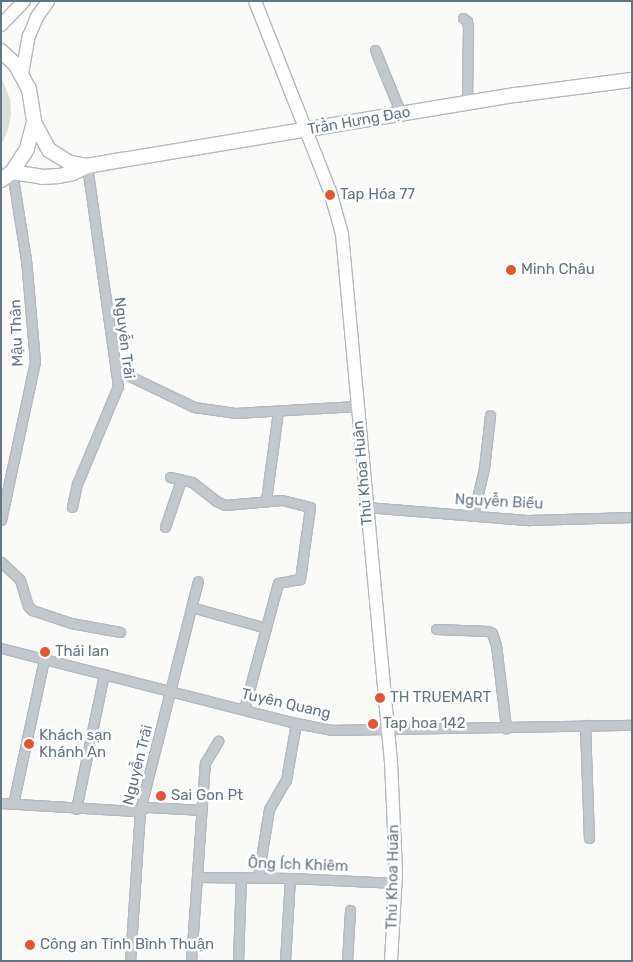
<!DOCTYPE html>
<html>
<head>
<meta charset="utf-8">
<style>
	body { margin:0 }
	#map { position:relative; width:633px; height:962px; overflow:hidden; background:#fafaf8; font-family:Rubik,sans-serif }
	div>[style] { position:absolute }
	.green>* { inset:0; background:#dadfd7 }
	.roads { filter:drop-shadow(1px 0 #b3babf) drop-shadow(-1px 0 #b3babf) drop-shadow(0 1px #b3babf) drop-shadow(0 -1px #b3babf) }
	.minor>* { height:9px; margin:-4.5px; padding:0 4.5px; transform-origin:4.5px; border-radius:4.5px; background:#c3c8cc }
	.secondary>* { height:12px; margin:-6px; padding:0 6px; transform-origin:6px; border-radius:6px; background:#fff }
	.primary>* { height:14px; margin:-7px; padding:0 7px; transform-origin:7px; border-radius:7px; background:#fff }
	.dots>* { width:14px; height:14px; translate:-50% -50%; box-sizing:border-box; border:2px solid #fff; border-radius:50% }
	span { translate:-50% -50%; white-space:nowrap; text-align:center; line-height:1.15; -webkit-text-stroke:5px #fff; paint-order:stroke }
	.street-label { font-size:15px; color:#657683 }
	.poi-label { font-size:15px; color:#657683 }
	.left { translate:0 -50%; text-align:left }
	.frame { position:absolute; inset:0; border:2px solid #657683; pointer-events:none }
</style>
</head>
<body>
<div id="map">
	<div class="green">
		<div style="clip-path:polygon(1px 77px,10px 99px,11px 115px,8px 130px,1px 145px)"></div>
	</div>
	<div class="roads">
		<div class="minor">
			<div style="left:463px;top:18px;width:5px;rotate:37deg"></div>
			<div style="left:467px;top:21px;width:6px;rotate:81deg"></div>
			<div style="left:468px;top:27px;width:76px;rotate:90.8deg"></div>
			<div style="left:375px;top:50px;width:69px;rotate:67.9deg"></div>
			<div style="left:115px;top:369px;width:88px;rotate:25.7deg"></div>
			<div style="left:194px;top:407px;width:41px;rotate:8.3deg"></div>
			<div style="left:235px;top:413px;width:122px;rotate:-3.3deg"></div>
			<div style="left:170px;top:477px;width:23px;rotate:13deg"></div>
			<div style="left:192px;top:482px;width:31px;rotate:38deg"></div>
			<div style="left:216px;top:501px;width:10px;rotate:24deg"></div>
			<div style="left:225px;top:505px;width:57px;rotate:-5deg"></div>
			<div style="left:282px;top:500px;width:29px;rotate:14deg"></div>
			<div style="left:310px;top:507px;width:73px;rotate:97.9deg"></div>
			<div style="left:300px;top:579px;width:22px;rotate:170deg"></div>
			<div style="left:278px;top:583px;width:131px;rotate:105.1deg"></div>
			<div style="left:266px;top:500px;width:90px;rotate:-82.3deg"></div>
			<div style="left:72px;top:507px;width:24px;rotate:-78deg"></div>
			<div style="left:77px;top:484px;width:106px;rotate:-67.3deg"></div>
			<div style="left:118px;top:386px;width:222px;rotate:-98deg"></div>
			<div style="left:366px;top:507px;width:164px;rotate:4.6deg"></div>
			<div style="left:529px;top:520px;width:103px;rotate:-1.7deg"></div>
			<div style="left:473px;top:515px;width:48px;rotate:-76.8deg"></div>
			<div style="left:484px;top:468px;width:53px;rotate:-83.5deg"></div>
			<div style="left:1px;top:520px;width:162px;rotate:-77.9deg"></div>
			<div style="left:35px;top:362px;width:102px;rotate:-95deg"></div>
			<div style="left:26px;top:260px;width:89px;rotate:-99deg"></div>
			<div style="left:165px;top:527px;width:50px;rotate:-71.2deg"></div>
			<div style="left:1px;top:562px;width:26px;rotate:43deg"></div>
			<div style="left:20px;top:580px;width:27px;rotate:73deg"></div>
			<div style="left:28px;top:606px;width:6px;rotate:45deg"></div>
			<div style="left:32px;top:610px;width:41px;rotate:18.4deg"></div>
			<div style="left:71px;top:623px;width:50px;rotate:10.4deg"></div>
			<div style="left:191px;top:607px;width:78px;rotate:15.6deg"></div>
			<div style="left:436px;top:629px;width:52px;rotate:2.2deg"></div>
			<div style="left:488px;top:631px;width:4px;rotate:27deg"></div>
			<div style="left:492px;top:633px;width:13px;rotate:72deg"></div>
			<div style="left:496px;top:645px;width:84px;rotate:83.1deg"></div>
			<div style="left:1px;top:648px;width:304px;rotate:14.3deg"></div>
			<div style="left:296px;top:723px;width:37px;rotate:11deg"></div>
			<div style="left:332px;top:730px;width:300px;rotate:-1deg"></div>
			<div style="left:585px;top:725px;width:113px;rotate:88deg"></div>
			<div style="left:1px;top:803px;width:134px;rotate:3.4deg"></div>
			<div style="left:135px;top:811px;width:14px;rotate:-17deg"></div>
			<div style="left:148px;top:807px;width:54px;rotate:3.2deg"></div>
			<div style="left:13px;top:804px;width:147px;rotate:-77.9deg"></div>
			<div style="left:76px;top:809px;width:138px;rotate:-78.3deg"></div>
			<div style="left:198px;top:877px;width:92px;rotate:0.6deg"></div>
			<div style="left:290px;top:878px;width:106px;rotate:2.7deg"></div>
			<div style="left:258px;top:877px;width:69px;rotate:-80.8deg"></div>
			<div style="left:269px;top:809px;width:34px;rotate:-60deg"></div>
			<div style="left:286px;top:780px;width:58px;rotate:-80deg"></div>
			<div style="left:130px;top:961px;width:151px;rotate:-86.2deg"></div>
			<div style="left:140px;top:810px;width:236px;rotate:-75.8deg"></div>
			<div style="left:191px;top:961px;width:198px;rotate:-86deg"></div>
			<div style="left:205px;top:763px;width:26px;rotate:-59deg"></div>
			<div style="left:238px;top:961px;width:84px;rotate:-88deg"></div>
			<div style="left:285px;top:961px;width:83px;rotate:-86.6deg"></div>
			<div style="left:347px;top:961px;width:51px;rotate:-86.6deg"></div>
		</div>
		<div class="secondary">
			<div style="left:255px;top:1px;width:204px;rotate:68.5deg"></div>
			<div style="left:330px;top:191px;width:45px;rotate:74.4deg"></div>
			<div style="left:342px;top:234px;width:530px;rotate:84.7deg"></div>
			<div style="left:391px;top:762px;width:112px;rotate:87.4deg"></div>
			<div style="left:396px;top:874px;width:87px;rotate:93.3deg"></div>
			<div style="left:1px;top:25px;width:33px;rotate:-46deg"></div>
			<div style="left:22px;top:74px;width:39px;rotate:-80deg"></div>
			<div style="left:29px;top:36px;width:21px;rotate:-67deg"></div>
			<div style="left:37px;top:17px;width:19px;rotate:-55deg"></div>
		</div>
		<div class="primary">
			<div style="left:1px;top:51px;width:21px;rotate:43deg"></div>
			<div style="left:16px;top:65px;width:27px;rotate:62deg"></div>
			<div style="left:29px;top:89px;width:33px;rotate:81deg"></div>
			<div style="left:34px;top:122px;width:28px;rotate:105deg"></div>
			<div style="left:27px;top:149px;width:27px;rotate:123deg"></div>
			<div style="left:12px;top:172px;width:14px;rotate:144deg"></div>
			<div style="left:34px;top:122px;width:32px;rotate:62deg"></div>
			<div style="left:49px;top:150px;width:25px;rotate:32deg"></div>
			<div style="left:70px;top:163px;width:17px;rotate:10deg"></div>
			<div style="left:12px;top:172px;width:30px;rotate:9deg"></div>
			<div style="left:42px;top:177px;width:17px;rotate:-3deg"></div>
			<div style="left:59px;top:176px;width:14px;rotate:-12deg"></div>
			<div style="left:73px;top:173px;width:16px;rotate:-27deg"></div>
			<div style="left:87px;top:166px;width:36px;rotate:-10deg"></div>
			<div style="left:122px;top:160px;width:399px;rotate:-9.4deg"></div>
			<div style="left:516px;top:95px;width:117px;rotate:-7.4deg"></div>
		</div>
	</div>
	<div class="dots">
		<div style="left:330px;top:195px;background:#e4572e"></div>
		<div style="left:511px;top:270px;background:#e4572e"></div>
		<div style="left:45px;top:652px;background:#e4572e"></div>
		<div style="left:380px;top:698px;background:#e4572e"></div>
		<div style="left:373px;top:724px;background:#e4572e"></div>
		<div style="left:29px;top:744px;background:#e4572e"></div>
		<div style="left:161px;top:796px;background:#e4572e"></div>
		<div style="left:30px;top:945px;background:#e4572e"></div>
	</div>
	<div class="street-label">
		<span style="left:359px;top:121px;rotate:-10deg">Trần Hưng Đạo</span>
		<span style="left:17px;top:333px;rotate:-92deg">Mậu Thân</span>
		<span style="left:124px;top:338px;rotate:83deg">Nguyễn Trãi</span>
		<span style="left:363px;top:473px;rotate:-95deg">Thủ Khoa Huân</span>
		<span style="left:499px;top:502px;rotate:3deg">Nguyễn Biểu</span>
		<span style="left:286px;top:704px;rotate:13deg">Tuyên Quang</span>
		<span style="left:138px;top:765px;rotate:-76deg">Nguyễn Trãi</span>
		<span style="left:298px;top:865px;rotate:2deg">Ông Ích Khiêm</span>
		<span style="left:393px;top:877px;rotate:-89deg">Thủ Khoa Huân</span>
	</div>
	<div class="poi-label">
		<span class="left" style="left:340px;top:195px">Tap Hóa 77</span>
		<span class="left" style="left:521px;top:270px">Minh Châu</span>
		<span class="left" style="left:55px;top:652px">Thái lan</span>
		<span class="left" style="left:390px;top:698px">TH TRUEMART</span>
		<span class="left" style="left:383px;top:724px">Tap hoa 142</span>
		<span class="left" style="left:39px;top:744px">Khách sạn<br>Khánh An</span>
		<span class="left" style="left:171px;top:796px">Sai Gon Pt</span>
		<span class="left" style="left:40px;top:945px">Công an Tỉnh Bình Thuận</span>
	</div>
	<div class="frame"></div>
</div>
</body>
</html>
